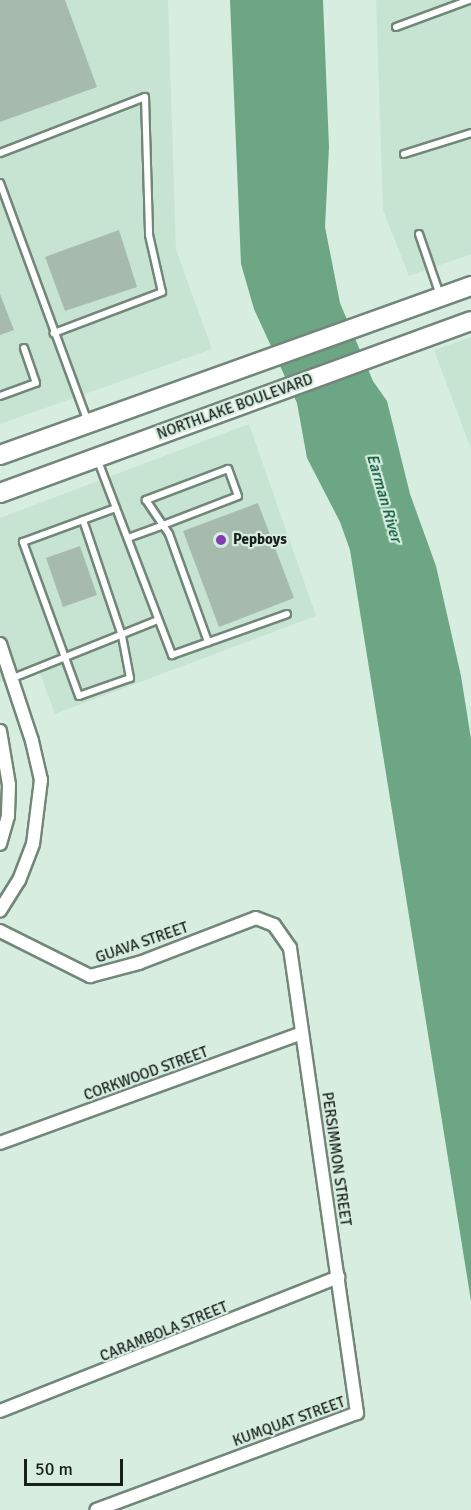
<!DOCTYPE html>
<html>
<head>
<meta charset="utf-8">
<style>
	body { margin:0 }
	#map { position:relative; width:471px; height:1510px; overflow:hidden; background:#d7ede0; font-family:Signika,sans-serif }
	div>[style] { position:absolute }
	.built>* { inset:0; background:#c7e4d2 }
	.water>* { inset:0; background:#6ca685 }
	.building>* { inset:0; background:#a6bbae }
	.roads { filter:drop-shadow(2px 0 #72867a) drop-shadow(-2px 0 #72867a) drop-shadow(0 2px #72867a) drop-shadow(0 -2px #72867a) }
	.lane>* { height:6px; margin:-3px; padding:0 3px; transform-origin:3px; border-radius:3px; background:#fff }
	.street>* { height:12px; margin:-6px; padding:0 6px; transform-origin:6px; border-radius:6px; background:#fff }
	.secondary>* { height:18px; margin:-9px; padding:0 9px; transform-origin:9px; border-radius:9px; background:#fff }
	.dots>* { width:16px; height:16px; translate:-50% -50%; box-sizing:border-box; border:3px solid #d7ede0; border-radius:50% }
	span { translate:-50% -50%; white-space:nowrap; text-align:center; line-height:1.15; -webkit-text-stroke:4.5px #d7ede0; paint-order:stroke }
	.street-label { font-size:15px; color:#18201b }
	.poi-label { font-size:15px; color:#18201b; font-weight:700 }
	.left { translate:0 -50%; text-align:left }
	.water-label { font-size:16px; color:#045131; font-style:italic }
	.scale { position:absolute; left:24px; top:1459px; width:99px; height:27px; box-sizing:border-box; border:3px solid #18201b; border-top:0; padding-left:8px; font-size:18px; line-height:21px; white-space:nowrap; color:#18201b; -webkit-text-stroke:4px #d7ede0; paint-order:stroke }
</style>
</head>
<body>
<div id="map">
	<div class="built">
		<div style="clip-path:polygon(0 0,168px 0,176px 250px,212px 349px,0 424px)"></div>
		<div style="clip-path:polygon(376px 0,471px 0,471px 254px,409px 276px,383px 210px)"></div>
		<div style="clip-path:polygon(471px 337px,471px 449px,434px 350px)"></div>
		<div style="clip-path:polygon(249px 424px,316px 616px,55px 714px,38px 668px,0 682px,0 518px)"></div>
	</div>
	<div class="water">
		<div style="clip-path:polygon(230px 0,323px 0,329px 147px,325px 227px,340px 303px,373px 381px,387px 401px,410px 494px,436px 566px,461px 676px,471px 739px,471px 1301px,350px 550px,340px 522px,307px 458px,297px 403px,254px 309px,241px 264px)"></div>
	</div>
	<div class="building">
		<div style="clip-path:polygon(0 0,65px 0,97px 87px,0 122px)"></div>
		<div style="clip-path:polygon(119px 230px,137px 287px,65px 311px,45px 257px)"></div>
		<div style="clip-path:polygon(0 294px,14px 330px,0 335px)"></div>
		<div style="clip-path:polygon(258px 503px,294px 598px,219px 627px,183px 531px)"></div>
		<div style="clip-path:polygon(80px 546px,97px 595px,63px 607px,46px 558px)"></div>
	</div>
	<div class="roads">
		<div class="lane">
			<div style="left:396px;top:27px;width:78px;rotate:-20.3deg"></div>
			<div style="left:0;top:153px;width:155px;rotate:-21.1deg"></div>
			<div style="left:145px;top:97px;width:138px;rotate:88.3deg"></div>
			<div style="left:149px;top:235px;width:58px;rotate:77.2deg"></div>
			<div style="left:162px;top:292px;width:116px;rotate:159.2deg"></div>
			<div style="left:404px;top:154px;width:70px;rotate:-17.4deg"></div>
			<div style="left:0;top:183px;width:252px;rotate:69.8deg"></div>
			<div style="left:419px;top:234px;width:65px;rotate:71deg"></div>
			<div style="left:0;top:396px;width:38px;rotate:-20deg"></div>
			<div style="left:36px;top:383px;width:37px;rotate:-109deg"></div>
			<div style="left:98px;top:461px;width:208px;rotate:69.1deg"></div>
			<div style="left:172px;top:655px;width:122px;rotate:-19.6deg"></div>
			<div style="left:83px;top:520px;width:122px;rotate:71.4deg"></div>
			<div style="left:122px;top:636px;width:43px;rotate:79.2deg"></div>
			<div style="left:130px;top:678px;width:54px;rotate:160.6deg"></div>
			<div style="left:79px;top:696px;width:164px;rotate:-110deg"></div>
			<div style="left:23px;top:542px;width:64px;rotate:-20.1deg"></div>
			<div style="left:83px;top:520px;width:35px;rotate:-20deg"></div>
			<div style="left:128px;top:538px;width:37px;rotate:-20deg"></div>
			<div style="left:163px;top:525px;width:80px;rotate:-21.1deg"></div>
			<div style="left:238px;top:496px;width:29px;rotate:-110deg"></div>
			<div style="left:228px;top:469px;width:88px;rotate:159.3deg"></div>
			<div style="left:146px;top:500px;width:30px;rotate:56deg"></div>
			<div style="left:163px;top:525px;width:11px;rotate:56deg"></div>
			<div style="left:169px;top:534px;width:115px;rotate:70.1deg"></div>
			<div style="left:13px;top:678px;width:156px;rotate:-21.8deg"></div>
		</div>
		<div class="street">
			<div style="left:0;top:644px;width:102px;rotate:71.7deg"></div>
			<div style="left:32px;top:741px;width:40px;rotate:77deg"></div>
			<div style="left:41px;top:780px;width:64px;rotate:97.1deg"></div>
			<div style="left:33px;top:844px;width:39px;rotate:111deg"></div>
			<div style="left:19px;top:880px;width:36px;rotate:122deg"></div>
			<div style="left:0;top:731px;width:55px;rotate:80.5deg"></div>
			<div style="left:9px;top:785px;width:31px;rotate:92deg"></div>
			<div style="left:8px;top:816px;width:29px;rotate:106deg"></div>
			<div style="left:0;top:931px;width:101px;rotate:26.6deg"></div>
			<div style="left:90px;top:976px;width:51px;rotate:-14.9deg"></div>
			<div style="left:139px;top:963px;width:125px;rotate:-21deg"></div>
			<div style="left:256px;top:918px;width:19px;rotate:21deg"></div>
			<div style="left:274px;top:925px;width:28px;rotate:55deg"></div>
			<div style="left:290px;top:948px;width:470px;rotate:81.8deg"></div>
			<div style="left:357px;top:1413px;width:278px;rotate:159.6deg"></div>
			<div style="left:0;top:1143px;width:321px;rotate:-20deg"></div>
			<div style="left:0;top:1411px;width:364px;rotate:-21.6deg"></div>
		</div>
		<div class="secondary">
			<div style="left:0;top:455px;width:500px;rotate:-19.74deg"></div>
			<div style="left:0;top:493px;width:501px;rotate:-20.06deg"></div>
		</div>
	</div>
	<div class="dots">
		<div style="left:221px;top:540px;background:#823db1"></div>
	</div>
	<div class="street-label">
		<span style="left:235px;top:407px;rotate:-20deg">NORTHLAKE BOULEVARD</span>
		<span style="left:142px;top:943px;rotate:-19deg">GUAVA STREET</span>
		<span style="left:146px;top:1074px;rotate:-20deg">CORKWOOD STREET</span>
		<span style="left:336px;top:1159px;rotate:82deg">PERSIMMON STREET</span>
		<span style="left:164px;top:1332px;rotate:-22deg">CARAMBOLA STREET</span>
		<span style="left:289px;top:1422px;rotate:-20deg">KUMQUAT STREET</span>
	</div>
	<div class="poi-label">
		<span class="left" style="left:233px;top:540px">Pepboys</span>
	</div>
	<div class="water-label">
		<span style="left:384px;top:498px;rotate:74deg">Earman River</span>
	</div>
	<div class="scale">50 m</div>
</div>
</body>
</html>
